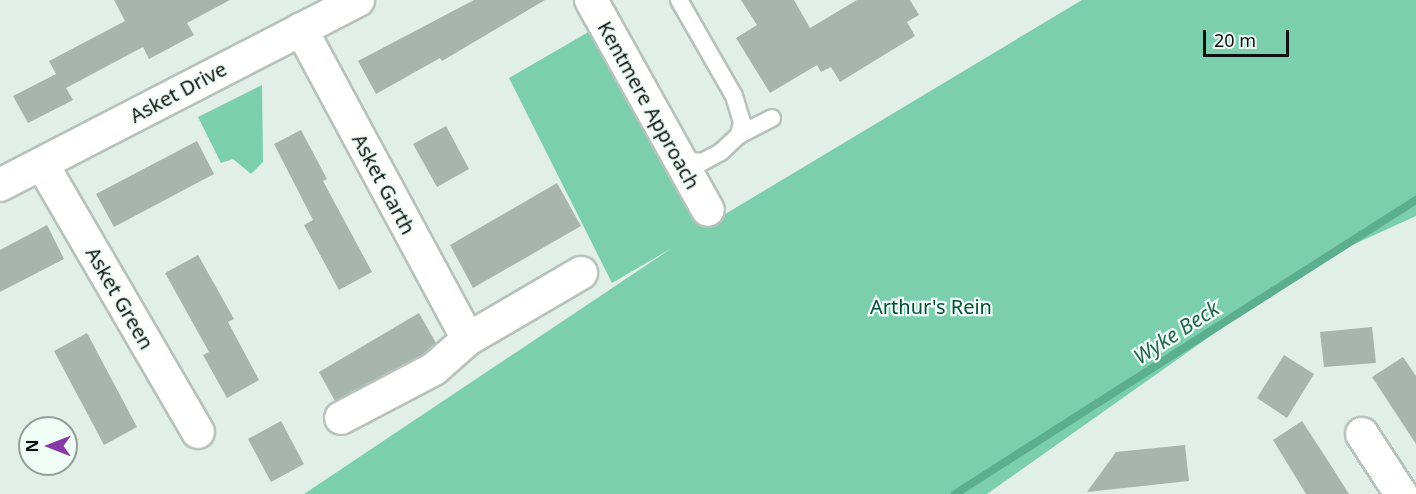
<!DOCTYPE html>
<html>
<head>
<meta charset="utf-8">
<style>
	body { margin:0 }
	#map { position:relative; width:1416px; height:494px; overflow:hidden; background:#e2efe9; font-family:"Noto Sans",sans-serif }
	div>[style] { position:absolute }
	.green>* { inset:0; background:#7bcfad }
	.stream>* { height:8px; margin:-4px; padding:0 4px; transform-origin:4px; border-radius:4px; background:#5caf8e }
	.building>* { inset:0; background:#a8b4ae }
	.roads { filter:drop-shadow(2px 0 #b6c2bc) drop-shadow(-2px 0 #b6c2bc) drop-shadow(0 2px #b6c2bc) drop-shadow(0 -2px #b6c2bc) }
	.lane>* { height:16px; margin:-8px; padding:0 8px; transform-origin:8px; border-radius:8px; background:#fff }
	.street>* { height:32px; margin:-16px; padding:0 16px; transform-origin:16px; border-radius:16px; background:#fff }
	span { translate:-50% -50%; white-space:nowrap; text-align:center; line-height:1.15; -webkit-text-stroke:4.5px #effdf6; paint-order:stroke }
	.street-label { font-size:20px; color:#0c110f }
	.park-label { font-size:20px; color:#044d37 }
	.water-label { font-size:21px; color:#25654d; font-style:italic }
	.north { position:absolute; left:18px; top:416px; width:60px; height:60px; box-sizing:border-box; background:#effdf6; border:2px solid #949f9a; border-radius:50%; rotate:270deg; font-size:16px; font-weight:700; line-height:24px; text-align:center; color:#0c110f }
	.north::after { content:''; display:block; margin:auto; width:21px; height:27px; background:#8938a7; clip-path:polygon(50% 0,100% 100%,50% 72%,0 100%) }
	.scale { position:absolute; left:1203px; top:30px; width:86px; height:27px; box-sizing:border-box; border:3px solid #0c110f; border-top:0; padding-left:8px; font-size:18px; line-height:21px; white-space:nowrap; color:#0c110f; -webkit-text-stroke:4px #effdf6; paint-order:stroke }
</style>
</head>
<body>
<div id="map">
	<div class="green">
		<div style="clip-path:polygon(1082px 0,1416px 0,1416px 216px,1315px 262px,987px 494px,304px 494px,672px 248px,612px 283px,509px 78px,604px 23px,708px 210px,702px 228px)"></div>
		<div style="clip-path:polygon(262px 85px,263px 162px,251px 174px,233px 159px,221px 163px,198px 117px)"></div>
	</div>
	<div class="stream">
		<div style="left:955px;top:494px;width:547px;rotate:-32.53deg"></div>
	</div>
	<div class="building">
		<div style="clip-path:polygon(114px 0,230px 0,187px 23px,194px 35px,149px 59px,143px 47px,66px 88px,73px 100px,28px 123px,13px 96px,56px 74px,49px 61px,125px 21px)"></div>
		<div style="clip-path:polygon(474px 0,545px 0,442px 61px,440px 58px,376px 94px,358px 61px)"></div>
		<div style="clip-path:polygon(741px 0,794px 0,810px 28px,857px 0,910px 0,919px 15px,907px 22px,915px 36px,840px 82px,831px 67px,821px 72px,817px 65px,770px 93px,736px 38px,757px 25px)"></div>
		<div style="clip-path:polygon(446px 126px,469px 169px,437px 187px,413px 144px)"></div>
		<div style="clip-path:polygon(301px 130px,327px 179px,323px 181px,372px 272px,339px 290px,304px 225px,313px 220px,274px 144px)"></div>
		<div style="clip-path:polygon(197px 141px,214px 174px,114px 227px,96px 194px)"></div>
		<div style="clip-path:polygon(557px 183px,581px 226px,473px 288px,450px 245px)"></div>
		<div style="clip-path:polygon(47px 225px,64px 259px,0 292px,0 250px)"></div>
		<div style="clip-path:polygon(198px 255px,234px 319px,228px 322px,259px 380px,227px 398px,203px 355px,209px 352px,165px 273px)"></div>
		<div style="clip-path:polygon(419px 313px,436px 343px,424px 354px,335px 401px,319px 372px)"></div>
		<div style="clip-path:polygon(1372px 327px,1376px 363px,1324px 367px,1320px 332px)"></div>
		<div style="clip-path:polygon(87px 333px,137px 427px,104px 445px,54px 351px)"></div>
		<div style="clip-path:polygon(1284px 355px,1314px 374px,1287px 418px,1257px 398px)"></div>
		<div style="clip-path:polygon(1403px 357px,1416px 376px,1416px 444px,1372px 377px)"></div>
		<div style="clip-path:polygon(281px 421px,304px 464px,271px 482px,248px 439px)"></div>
		<div style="clip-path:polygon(1302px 421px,1330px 464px,1349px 494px,1306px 494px,1273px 440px)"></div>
		<div style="clip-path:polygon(1185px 445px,1189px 481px,1087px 492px,1116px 452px)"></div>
	</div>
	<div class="roads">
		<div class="lane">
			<div style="left:679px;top:0;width:111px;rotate:60.2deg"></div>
			<div style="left:734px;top:96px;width:27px;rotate:73deg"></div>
			<div style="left:742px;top:122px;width:13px;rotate:103deg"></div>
			<div style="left:739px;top:135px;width:25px;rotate:137deg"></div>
			<div style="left:721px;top:152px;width:21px;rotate:152deg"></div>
			<div style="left:702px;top:162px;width:21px;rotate:-175deg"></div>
			<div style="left:739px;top:135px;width:37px;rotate:-27deg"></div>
		</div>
		<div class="street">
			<div style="left:591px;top:0;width:240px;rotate:60.9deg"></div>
			<div style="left:301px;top:29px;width:352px;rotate:61.7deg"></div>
			<div style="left:468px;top:339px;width:45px;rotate:138.6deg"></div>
			<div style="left:434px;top:369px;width:105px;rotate:152.2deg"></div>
			<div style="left:42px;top:164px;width:310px;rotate:59.8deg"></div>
			<div style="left:0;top:185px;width:403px;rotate:-27.3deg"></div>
			<div style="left:468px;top:339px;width:131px;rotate:-30.3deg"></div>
			<div style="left:1362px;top:434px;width:72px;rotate:57deg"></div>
		</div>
	</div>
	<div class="street-label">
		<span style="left:178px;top:92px;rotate:-28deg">Asket Drive</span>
		<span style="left:649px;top:105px;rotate:61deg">Kentmere Approach</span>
		<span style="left:384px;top:184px;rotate:62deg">Asket Garth</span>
		<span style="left:120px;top:298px;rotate:60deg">Asket Green</span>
	</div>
	<div class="park-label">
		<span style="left:931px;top:306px">Arthur's Rein</span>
	</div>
	<div class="water-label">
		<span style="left:1176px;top:332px;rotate:-33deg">Wyke Beck</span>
	</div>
	<div class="north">N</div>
	<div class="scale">20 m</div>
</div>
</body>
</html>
